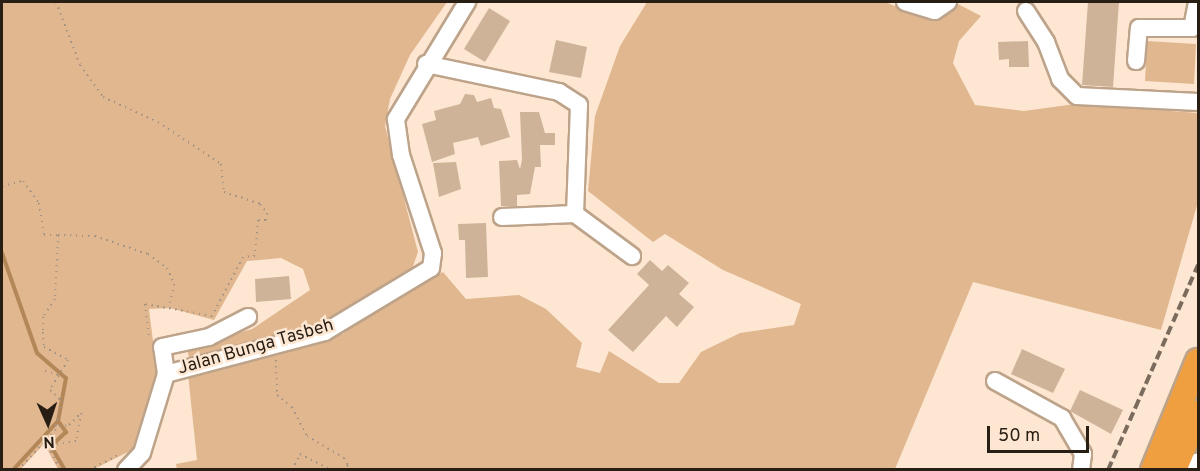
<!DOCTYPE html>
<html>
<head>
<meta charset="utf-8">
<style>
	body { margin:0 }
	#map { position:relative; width:1200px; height:471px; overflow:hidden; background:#fee7d2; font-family:Overpass,sans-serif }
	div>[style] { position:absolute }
	.green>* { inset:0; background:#e0b78f }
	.stream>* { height:4px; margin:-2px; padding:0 2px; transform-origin:2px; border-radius:2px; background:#b48758 }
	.building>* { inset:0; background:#ceb399 }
	.path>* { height:2px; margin-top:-1px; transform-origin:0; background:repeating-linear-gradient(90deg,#a49383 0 1.5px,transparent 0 6px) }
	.roads { filter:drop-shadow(2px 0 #bda389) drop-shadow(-2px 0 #bda389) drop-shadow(0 2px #bda389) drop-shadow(0 -2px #bda389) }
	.minor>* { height:16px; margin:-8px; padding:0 8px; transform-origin:8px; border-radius:8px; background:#fff }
	.highway>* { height:24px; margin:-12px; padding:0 12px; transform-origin:12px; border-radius:12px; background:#ef9e40 }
	.rail>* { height:4px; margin-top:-2px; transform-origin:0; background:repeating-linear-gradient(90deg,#7a6b5d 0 9px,transparent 0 13.5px) }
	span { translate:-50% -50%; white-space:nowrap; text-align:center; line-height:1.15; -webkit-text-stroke:5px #fee7d2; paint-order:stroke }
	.street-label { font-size:18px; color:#281e14 }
	.frame { position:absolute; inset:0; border:3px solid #281e14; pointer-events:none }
	.north { position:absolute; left:18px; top:393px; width:60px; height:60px; -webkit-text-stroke:4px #fee7d2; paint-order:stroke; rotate:177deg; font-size:16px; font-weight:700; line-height:24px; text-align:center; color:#281e14 }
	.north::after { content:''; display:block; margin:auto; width:21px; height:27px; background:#281e14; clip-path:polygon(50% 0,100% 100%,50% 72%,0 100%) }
	.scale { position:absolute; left:987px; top:426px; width:102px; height:27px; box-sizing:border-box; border:3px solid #281e14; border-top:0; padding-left:8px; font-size:18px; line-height:21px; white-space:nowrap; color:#281e14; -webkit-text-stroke:4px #fee7d2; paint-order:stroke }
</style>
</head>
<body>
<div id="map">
	<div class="green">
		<div style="clip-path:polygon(2px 2px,447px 2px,410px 55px,390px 99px,385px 126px,418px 252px,412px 269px,319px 325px,189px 358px,187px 348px,252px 329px,310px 290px,303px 269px,281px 258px,247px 261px,214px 320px,170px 308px,149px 309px,157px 373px,132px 450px,94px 469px,58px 469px,44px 444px,21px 469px,2px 469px)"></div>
		<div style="clip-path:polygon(647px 2px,885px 2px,929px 20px,958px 4px,981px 16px,959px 41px,953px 63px,975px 105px,1024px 111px,1075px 104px,1198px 113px,1198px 202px,1161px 330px,973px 282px,895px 469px,177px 470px,176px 464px,197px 460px,188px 374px,343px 334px,372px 311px,443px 272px,466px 299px,519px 295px,546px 309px,582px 343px,576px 367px,600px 373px,609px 351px,659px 383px,679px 383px,701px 352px,740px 333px,794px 325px,801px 304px,723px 270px,665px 234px,653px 242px,588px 191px,595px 116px,620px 46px)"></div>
		<div style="clip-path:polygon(1147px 41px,1196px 44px,1194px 84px,1145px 81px)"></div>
	</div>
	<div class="stream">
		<div style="left:2px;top:253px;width:106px;rotate:70.7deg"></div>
		<div style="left:37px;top:353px;width:38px;rotate:41deg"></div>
		<div style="left:66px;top:378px;width:44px;rotate:100.5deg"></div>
		<div style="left:58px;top:421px;width:67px;rotate:132.6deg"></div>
		<div style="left:58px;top:421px;width:14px;rotate:54deg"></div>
		<div style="left:66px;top:432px;width:21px;rotate:137deg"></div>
		<div style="left:51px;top:446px;width:28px;rotate:60deg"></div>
	</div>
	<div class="building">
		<div style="clip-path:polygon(1088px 2px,1119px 2px,1113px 87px,1082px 85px)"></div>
		<div style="clip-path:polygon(489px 8px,510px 21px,485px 62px,464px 49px)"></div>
		<div style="clip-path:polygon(556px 40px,587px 47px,581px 78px,549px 72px)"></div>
		<div style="clip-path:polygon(1028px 41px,1029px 67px,1009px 67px,1009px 59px,999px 60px,998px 42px)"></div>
		<div style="clip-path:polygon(465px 94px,474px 95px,477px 102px,491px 98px,494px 108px,501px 109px,510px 137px,481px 146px,478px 137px,453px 143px,455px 154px,432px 162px,422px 124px,436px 120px,434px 111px,460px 104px)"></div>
		<div style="clip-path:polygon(520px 112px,539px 112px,545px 133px,555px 133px,555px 145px,540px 145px,541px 167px,535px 167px,530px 194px,517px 195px,517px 206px,501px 206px,499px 161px,517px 160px,520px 169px,522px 160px)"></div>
		<div style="clip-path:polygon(456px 162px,461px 189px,439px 197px,433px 163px)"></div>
		<div style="clip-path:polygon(486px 223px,488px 277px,466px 278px,465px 240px,459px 240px,458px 224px)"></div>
		<div style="clip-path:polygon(650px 260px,662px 271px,668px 265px,689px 283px,679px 294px,694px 307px,677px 327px,666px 316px,633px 352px,608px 330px,649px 285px,637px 274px)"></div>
		<div style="clip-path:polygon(289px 276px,291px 299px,256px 302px,255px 279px)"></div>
		<div style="clip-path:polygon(1022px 349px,1065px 369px,1053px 393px,1011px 374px)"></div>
		<div style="clip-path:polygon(1080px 390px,1123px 410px,1111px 434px,1070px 411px)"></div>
	</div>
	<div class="path">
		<div style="left:56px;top:2px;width:67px;rotate:69.1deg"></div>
		<div style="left:80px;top:65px;width:39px;rotate:54deg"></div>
		<div style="left:103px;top:97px;width:60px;rotate:24.4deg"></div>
		<div style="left:158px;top:122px;width:76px;rotate:33.7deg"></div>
		<div style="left:221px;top:164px;width:28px;rotate:84deg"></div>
		<div style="left:224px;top:192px;width:38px;rotate:18deg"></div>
		<div style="left:260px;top:204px;width:11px;rotate:52deg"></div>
		<div style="left:267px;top:213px;width:7px;rotate:98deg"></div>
		<div style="left:266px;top:220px;width:8px;rotate:180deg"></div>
		<div style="left:258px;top:220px;width:36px;rotate:95deg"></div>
		<div style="left:255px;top:256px;width:12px;rotate:175deg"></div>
		<div style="left:243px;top:257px;width:67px;rotate:117.7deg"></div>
		<div style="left:212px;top:316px;width:68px;rotate:-169.8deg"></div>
		<div style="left:145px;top:304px;width:34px;rotate:83deg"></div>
		<div style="left:2px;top:186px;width:22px;rotate:-13deg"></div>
		<div style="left:23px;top:181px;width:27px;rotate:54deg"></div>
		<div style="left:39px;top:203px;width:32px;rotate:81deg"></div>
		<div style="left:44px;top:235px;width:14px"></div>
		<div style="left:58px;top:235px;width:64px;rotate:92.7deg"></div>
		<div style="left:55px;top:299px;width:22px;rotate:124deg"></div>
		<div style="left:43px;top:317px;width:15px;rotate:90deg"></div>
		<div style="left:43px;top:332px;width:15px;rotate:86deg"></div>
		<div style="left:44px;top:347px;width:27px;rotate:28deg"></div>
		<div style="left:68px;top:360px;width:35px;rotate:121deg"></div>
		<div style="left:50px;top:390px;width:16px;rotate:43deg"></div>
		<div style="left:62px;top:401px;width:29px;rotate:104deg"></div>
		<div style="left:58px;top:235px;width:37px;rotate:2deg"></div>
		<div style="left:95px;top:236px;width:56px;rotate:18.8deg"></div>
		<div style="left:148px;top:254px;width:24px;rotate:36deg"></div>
		<div style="left:167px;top:268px;width:17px;rotate:66deg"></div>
		<div style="left:174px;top:284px;width:19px;rotate:102deg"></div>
		<div style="left:276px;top:360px;width:35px;rotate:88deg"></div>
		<div style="left:277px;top:395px;width:19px;rotate:39deg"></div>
		<div style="left:292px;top:407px;width:33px;rotate:63deg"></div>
		<div style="left:307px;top:436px;width:43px;rotate:30.7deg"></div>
		<div style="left:344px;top:458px;width:8px;rotate:60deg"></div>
		<div style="left:348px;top:465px;width:6px;rotate:129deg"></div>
		<div style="left:45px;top:371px;width:15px;rotate:16deg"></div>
		<div style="left:18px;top:470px;width:60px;rotate:-47deg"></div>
		<div style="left:59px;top:426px;width:10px;rotate:-6deg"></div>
		<div style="left:69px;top:425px;width:17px;rotate:-45deg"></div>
		<div style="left:81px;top:413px;width:28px;rotate:100deg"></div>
		<div style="left:76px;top:441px;width:28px;rotate:170deg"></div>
		<div style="left:48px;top:446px;width:27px;rotate:63deg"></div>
		<div style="left:89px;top:470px;width:35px;rotate:-27deg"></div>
		<div style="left:292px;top:470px;width:18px;rotate:-63deg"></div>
		<div style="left:300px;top:454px;width:36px;rotate:27deg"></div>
	</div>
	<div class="roads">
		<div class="minor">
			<div style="left:905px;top:2px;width:31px;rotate:17deg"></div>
			<div style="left:935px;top:11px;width:16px;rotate:-35deg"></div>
			<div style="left:1026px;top:11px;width:37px;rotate:57deg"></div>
			<div style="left:1046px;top:42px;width:40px;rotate:69deg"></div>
			<div style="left:1060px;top:79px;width:24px;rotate:45deg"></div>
			<div style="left:1077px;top:96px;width:121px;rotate:2.8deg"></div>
			<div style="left:1136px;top:61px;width:33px;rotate:-85deg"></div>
			<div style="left:1139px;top:28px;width:53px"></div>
			<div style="left:1192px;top:28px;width:26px;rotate:-79deg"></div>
			<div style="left:426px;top:64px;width:136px;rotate:11.9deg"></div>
			<div style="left:559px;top:92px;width:24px;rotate:33deg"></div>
			<div style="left:579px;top:105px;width:109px;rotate:92.1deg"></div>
			<div style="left:575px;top:214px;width:73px;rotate:177.6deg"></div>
			<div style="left:575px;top:214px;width:71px;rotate:36.4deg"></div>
			<div style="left:166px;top:374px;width:27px;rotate:-98deg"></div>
			<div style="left:162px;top:347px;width:48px;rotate:-12deg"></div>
			<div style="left:209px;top:337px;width:44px;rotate:-27.1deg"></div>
			<div style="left:995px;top:381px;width:77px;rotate:28.9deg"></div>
			<div style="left:1062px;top:418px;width:42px;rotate:59.7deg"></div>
			<div style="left:1083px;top:454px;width:16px;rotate:97deg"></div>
			<div style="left:126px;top:470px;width:23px;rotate:-47deg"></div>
			<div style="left:142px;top:453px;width:83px;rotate:-73.1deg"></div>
			<div style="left:166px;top:374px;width:164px;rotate:-14.8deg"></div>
			<div style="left:325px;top:332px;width:124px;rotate:-31.1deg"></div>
			<div style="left:431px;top:268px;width:15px;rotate:-82deg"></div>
			<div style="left:433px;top:253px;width:103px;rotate:-108.1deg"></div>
			<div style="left:401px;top:155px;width:36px;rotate:-98deg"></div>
			<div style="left:396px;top:119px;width:137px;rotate:-58.7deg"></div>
			<div style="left:1195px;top:470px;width:9px;rotate:-72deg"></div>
		</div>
		<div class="highway">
			<div style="left:1153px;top:470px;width:118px;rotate:-67.6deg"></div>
			<div style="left:1174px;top:470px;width:62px;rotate:-67.2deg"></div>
		</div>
	</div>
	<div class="rail">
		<div style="left:1108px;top:470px;width:224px;rotate:-66.3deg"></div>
	</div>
	<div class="street-label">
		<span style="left:256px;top:348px;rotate:-16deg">Jalan Bunga Tasbeh</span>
	</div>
	<div class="frame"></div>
	<div class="north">N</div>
	<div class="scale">50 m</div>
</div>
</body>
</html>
